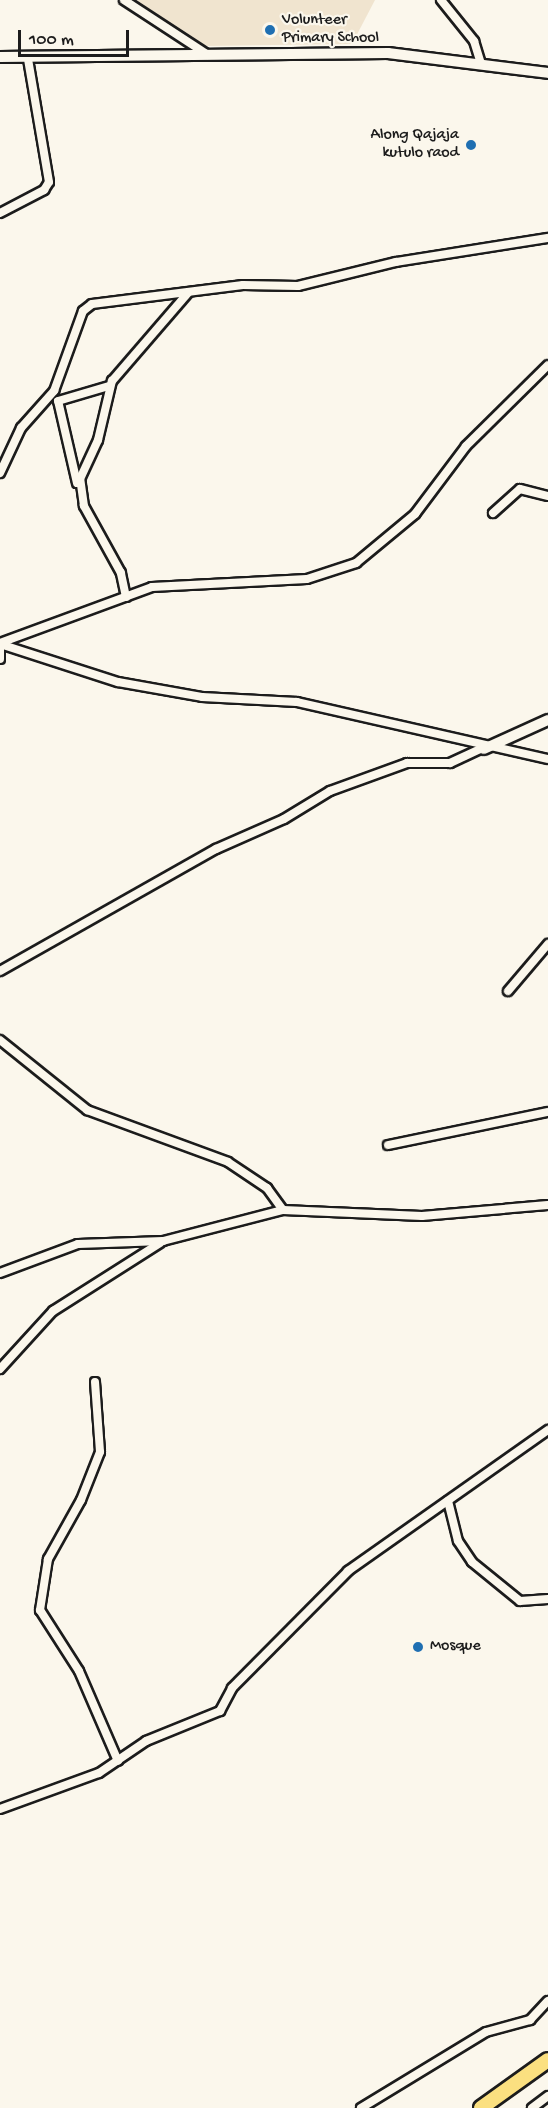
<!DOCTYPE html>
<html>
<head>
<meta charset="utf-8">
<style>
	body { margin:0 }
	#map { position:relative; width:548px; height:2108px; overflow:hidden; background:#fbf7ec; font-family:"Gochi Hand",sans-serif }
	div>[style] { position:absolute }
	.built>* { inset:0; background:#f0e4cf }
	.roads { filter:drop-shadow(2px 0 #1c1c1c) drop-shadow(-2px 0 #1c1c1c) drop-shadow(0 2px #1c1c1c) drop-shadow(0 -2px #1c1c1c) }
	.minor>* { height:8px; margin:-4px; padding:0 4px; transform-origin:4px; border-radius:4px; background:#fbf7ec }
	.tertiary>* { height:10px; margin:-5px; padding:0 5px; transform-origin:5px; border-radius:5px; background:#fbf7ec }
	.trunk>* { height:14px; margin:-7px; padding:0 7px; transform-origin:7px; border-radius:7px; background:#fbe080 }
	.dots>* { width:16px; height:16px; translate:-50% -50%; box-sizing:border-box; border:3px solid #fbf7ec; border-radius:50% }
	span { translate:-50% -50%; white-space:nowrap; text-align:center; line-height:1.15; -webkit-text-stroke:4.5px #fbf7ec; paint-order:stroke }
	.poi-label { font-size:16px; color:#1c1c1c }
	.left { translate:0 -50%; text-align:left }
	.right { translate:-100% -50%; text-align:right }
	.scale { position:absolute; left:18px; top:30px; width:111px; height:27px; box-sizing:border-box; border:3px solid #1c1c1c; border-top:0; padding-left:8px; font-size:18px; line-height:21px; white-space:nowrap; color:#1c1c1c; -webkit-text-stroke:4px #fbf7ec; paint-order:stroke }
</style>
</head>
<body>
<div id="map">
	<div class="built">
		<div style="clip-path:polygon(130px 0,375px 0,352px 44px,205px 46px)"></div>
	</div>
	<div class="roads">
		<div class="minor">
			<div style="left:124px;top:0;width:100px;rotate:33.2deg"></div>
			<div style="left:441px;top:0;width:53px;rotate:51.2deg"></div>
			<div style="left:474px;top:41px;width:24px;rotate:73deg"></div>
			<div style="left:0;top:213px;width:50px;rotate:-27.6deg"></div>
			<div style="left:44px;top:190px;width:9px;rotate:-58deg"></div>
			<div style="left:49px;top:182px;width:125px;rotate:-99.7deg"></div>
			<div style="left:0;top:473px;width:50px;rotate:-65deg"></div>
			<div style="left:21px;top:428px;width:50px;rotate:-48.3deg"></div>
			<div style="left:54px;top:391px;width:85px;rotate:-70.1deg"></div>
			<div style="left:83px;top:311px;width:11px;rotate:-38deg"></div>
			<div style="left:92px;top:304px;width:152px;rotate:-7.2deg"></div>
			<div style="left:243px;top:285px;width:55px;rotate:1deg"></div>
			<div style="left:298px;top:286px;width:101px;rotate:-13.8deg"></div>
			<div style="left:396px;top:262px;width:154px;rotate:-9deg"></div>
			<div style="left:77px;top:483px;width:84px;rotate:-103deg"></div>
			<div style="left:58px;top:401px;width:53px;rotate:-16.4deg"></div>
			<div style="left:493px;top:513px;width:36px;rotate:-42deg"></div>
			<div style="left:520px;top:489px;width:29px;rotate:14deg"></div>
			<div style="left:126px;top:597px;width:25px;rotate:-102deg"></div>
			<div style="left:121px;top:573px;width:77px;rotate:-118.9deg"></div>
			<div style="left:84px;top:506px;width:27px;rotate:-98deg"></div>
			<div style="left:80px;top:479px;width:43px;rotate:-65.2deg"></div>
			<div style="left:98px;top:440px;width:61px;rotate:-76.7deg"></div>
			<div style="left:112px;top:381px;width:116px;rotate:-49.2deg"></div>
			<div style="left:0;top:643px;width:162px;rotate:-20.2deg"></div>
			<div style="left:152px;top:587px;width:155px;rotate:-3deg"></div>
			<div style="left:307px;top:579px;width:52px;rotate:-18.1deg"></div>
			<div style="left:356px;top:563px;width:77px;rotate:-39.7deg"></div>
			<div style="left:415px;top:514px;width:85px;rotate:-53.1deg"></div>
			<div style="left:466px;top:446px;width:115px;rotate:-44.6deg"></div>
			<div style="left:0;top:644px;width:124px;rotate:17.9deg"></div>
			<div style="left:118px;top:682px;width:85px;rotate:10.1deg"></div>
			<div style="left:202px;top:697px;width:95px;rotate:3deg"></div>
			<div style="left:297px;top:702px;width:257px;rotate:12.8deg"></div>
			<div style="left:0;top:647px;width:12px;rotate:90deg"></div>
			<div style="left:0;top:971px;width:248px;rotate:-29.5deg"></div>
			<div style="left:216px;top:849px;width:74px;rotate:-23.8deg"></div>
			<div style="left:284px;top:819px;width:54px;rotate:-31.3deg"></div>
			<div style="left:330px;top:791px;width:82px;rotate:-20deg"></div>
			<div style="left:407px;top:763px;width:43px"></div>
			<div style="left:450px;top:763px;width:33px;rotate:-25deg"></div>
			<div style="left:508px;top:991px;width:62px;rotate:-49.6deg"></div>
			<div style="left:0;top:1040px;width:112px;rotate:38.8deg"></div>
			<div style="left:87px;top:1110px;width:150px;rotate:20.2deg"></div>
			<div style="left:228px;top:1162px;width:47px;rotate:33.7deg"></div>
			<div style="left:267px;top:1188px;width:27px;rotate:54deg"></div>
			<div style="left:388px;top:1145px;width:163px;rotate:-11.7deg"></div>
			<div style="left:0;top:1273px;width:83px;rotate:-20.4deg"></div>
			<div style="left:78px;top:1244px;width:85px;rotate:-2deg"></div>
			<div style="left:163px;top:1241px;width:124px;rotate:-14.5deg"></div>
			<div style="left:283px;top:1210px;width:139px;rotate:2.5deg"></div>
			<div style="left:422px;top:1216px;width:126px;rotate:-5deg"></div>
			<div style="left:0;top:1369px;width:79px;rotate:-47.6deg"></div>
			<div style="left:53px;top:1311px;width:127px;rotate:-32.4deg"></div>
			<div style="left:95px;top:1382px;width:70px;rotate:85.9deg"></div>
			<div style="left:100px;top:1452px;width:52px;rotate:111.6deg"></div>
			<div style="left:81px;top:1500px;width:68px;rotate:119.2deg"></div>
			<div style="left:48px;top:1559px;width:52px;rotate:98.9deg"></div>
			<div style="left:40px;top:1610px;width:72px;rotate:57.4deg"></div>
			<div style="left:79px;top:1671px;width:98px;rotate:66.6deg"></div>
			<div style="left:448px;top:1501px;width:41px;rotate:76deg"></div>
			<div style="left:458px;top:1541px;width:25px;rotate:56deg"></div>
			<div style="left:472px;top:1562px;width:62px;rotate:39.1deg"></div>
			<div style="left:520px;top:1601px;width:28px;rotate:-4deg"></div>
			<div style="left:0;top:1809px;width:105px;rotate:-20deg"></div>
			<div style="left:99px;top:1773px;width:57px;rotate:-34.2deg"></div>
			<div style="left:146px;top:1741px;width:80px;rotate:-22.1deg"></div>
			<div style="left:220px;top:1711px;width:26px;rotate:-62deg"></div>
			<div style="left:232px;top:1688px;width:165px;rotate:-45.2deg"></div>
			<div style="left:348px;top:1571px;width:245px;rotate:-35.2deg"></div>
			<div style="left:361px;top:2108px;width:146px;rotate:-31.3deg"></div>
			<div style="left:486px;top:2032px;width:46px;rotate:-15.3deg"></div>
			<div style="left:530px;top:2020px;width:26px;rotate:-47deg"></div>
			<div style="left:532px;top:2108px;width:20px;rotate:-37deg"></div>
		</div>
		<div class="tertiary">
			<div style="left:0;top:57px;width:388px;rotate:-0.6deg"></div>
			<div style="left:388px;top:53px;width:161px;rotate:7.1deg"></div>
			<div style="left:484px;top:749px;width:70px;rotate:-24.4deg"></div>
		</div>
		<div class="trunk">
			<div style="left:481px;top:2108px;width:82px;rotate:-35.6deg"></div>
		</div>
	</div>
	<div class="dots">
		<div style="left:270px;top:30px;background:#1f6fb2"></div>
		<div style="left:471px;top:145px;background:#1f6fb2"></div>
		<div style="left:418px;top:1647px;background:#1f6fb2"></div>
	</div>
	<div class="poi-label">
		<span class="left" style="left:282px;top:30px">Volunteer<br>Primary School</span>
		<span class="right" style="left:459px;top:145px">Along Qajaja<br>kutulo raod</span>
		<span class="left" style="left:430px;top:1647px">Mosque</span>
	</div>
	<div class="scale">100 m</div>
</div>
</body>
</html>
